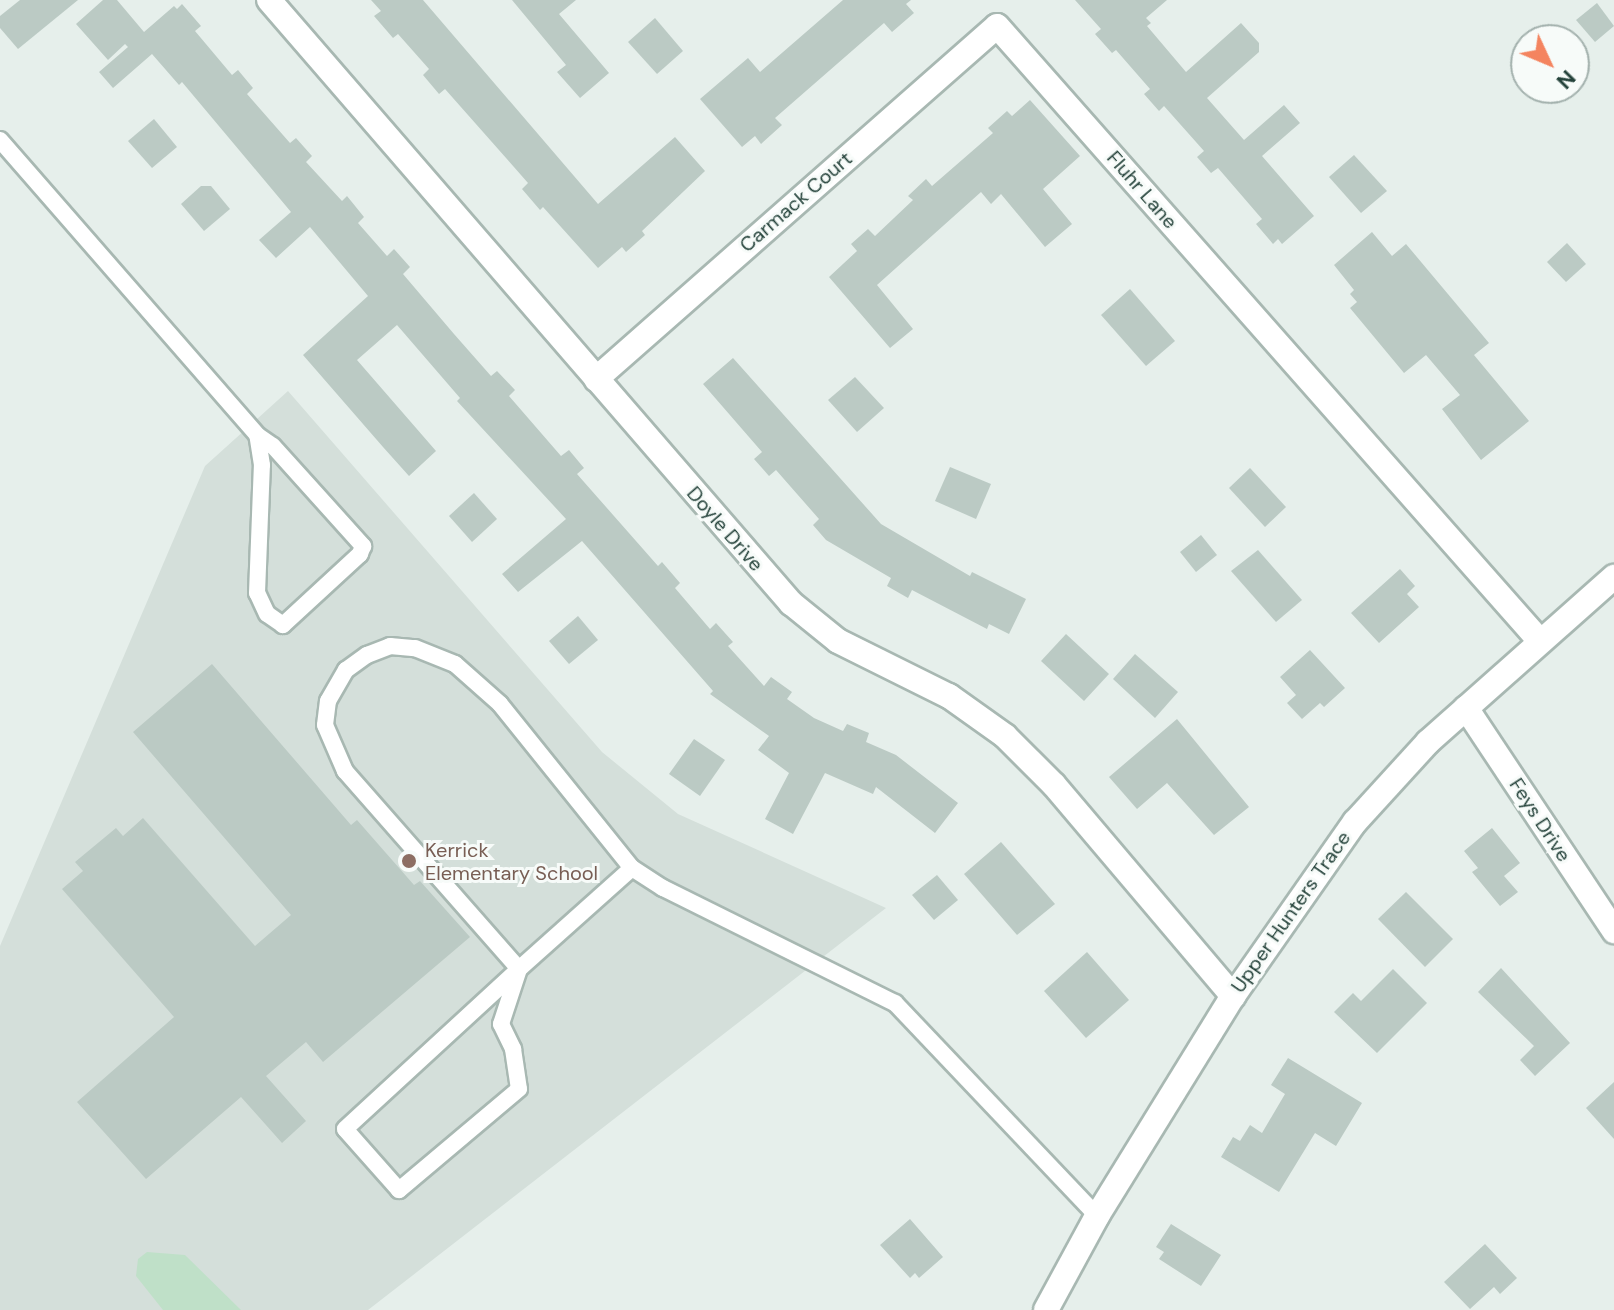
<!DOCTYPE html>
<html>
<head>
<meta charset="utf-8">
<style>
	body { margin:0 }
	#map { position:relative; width:1614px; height:1310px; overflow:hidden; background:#e6efeb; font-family:"DM Sans",sans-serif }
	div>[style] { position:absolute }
	.built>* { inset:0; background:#d4dfda }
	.green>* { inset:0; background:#bfe0c8 }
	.building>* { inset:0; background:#bbcac4 }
	.roads { filter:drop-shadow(2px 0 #a8b8b2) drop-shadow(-2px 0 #a8b8b2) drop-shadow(0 2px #a8b8b2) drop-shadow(0 -2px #a8b8b2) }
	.lane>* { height:16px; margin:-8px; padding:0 8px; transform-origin:8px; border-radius:8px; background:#fff }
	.street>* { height:24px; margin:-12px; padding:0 12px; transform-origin:12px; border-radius:12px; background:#fff }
	.dots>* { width:22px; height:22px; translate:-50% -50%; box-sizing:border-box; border:4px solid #f7fbf9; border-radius:50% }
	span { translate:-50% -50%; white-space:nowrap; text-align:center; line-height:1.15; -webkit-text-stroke:6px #f7fbf9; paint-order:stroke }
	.street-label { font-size:20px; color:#24423a }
	.education-label { font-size:20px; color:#785e54 }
	.left { translate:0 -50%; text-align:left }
	.north { position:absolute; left:1510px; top:24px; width:80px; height:80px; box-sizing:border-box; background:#f7fbf9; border:2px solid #a3b1ad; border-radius:50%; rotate:134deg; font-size:22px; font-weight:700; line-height:32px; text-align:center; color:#24423a }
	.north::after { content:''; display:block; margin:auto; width:28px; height:36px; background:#f4845f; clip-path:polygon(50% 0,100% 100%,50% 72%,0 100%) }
</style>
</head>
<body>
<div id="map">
	<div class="built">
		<div style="clip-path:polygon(288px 391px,602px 752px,678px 814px,886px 908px,368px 1310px,0 1310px,0 946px,205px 466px)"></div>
	</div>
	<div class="green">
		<div style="clip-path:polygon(147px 1252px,185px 1255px,241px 1310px,163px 1310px,136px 1276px,138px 1259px)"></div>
	</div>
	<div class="building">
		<div style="clip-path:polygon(20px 0,78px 0,18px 49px,0 28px,0 16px)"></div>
		<div style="clip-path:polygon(103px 0,117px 0,144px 32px,174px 6px,177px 9px,182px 4px,201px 26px,195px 31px,232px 75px,238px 70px,253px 88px,247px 94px,290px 143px,296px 138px,312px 156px,306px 162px,342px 201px,347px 196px,364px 217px,358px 223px,387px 256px,394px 249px,410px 267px,403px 274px,454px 334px,491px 376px,497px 371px,515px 390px,509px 396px,561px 456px,569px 450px,584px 468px,577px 474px,658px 566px,662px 562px,680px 583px,675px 588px,710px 629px,716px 623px,733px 642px,728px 646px,764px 686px,771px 677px,792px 692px,787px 699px,814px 718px,843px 731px,847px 724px,869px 733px,866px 742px,896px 755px,958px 803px,935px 833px,876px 787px,873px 794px,825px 773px,793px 834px,765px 819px,789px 773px,758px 750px,769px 736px,710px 694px,713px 691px,582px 541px,518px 592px,502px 574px,566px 519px,457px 401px,460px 398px,397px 325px,357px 360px,436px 451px,409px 476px,383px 447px,303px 355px,368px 296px,310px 227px,276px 258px,259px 240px,291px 212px,182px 82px,179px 85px,152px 54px,113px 88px,99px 72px,128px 47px,125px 44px,108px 60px,76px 24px)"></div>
		<div style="clip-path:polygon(371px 0,423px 0,598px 204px,675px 137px,705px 171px,642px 231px,645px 235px,626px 252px,622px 247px,598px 268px,543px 207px,540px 210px,522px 189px,528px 183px,445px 89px,439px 94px,423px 75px,429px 69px,398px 34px,393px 38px,374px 16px,381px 11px)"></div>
		<div style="clip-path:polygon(512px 0,576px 0,559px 14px,609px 73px,580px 98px,557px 72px,566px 65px)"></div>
		<div style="clip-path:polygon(843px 0,911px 0,906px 4px,914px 13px,892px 32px,884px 23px,775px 118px,782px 125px,761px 144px,755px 136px,742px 147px,700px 99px,748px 58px,760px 72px)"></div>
		<div style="clip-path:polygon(1075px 0,1167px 0,1146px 18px,1151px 23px,1147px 26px,1186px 72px,1241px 23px,1259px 43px,1259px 52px,1207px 98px,1244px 140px,1284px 105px,1300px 123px,1262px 156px,1314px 216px,1282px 244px,1278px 239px,1273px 244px,1256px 224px,1262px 219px,1218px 168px,1211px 173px,1197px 157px,1204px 151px,1164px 106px,1159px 111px,1144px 94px,1150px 89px,1116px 50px,1112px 53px,1095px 34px,1101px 29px)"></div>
		<div style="clip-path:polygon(1597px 3px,1614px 26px,1595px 42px,1576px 20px)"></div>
		<div style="clip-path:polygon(655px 18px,683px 51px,657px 74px,628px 42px)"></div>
		<div style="clip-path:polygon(1030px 100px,1080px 156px,1043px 189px,1072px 224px,1045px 247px,1001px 194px,991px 204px,981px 192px,877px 285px,913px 329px,890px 348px,829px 277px,857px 251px,851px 244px,868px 229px,875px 236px,913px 200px,908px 196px,926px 179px,932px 186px,993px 133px,988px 128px,1007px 111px,1012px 116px)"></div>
		<div style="clip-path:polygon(154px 119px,177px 147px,152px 168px,128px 141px)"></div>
		<div style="clip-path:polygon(1354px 155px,1387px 191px,1361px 213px,1329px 177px)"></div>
		<div style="clip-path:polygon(201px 186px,211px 186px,230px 209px,204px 231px,181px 204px)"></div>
		<div style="clip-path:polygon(1372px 232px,1392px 256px,1406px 244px,1489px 343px,1474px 355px,1529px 421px,1481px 460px,1442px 409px,1460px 395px,1426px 355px,1404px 373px,1350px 308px,1357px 302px,1350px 294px,1354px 290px,1334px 265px)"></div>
		<div style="clip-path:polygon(1567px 243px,1586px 264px,1566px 282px,1547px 262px)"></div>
		<div style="clip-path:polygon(1130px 289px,1175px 341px,1146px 366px,1101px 315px)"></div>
		<div style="clip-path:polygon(733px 358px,881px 524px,970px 576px,972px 572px,1026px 599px,1009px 634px,989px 624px,987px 629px,912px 590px,908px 598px,887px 586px,891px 578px,826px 540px,813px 525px,819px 519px,776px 470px,769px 476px,754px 459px,762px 452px,703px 384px)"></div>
		<div style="clip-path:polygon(855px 377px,884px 408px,857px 432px,828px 400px)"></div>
		<div style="clip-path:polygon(950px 467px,991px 484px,976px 519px,935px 501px)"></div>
		<div style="clip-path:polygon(1250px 468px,1286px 507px,1265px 527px,1229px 488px)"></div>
		<div style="clip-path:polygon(474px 493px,497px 519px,472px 542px,449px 516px)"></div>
		<div style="clip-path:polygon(1201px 535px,1217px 555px,1196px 572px,1180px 552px)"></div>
		<div style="clip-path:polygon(1258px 550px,1302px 600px,1276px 622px,1231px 571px)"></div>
		<div style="clip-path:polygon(1400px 569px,1415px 586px,1407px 594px,1419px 607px,1379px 643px,1351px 613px)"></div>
		<div style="clip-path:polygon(578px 616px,598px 640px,569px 664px,549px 641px)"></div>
		<div style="clip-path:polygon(1066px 634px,1109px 674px,1084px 701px,1041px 661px)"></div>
		<div style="clip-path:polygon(1310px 650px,1345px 688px,1324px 707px,1320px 703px,1302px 719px,1287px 703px,1296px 695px,1280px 677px)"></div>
		<div style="clip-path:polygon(1135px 654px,1178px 692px,1155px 718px,1113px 679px)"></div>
		<div style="clip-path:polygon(212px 664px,351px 825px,357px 820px,414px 885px,420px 881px,470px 937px,323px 1062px,306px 1042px,266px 1076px,306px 1121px,282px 1143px,241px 1097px,146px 1179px,77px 1102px,174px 1017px,62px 889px,83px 871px,75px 862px,116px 828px,123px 836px,143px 818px,255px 946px,291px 915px,133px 732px)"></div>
		<div style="clip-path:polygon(1177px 719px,1249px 807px,1214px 835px,1167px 783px,1137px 809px,1109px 777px)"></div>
		<div style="clip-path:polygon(694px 739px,725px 760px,700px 796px,669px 774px)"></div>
		<div style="clip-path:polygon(1492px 828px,1520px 863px,1504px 876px,1518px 892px,1500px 906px,1472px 872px,1478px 868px,1464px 851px)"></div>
		<div style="clip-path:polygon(1001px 842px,1055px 904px,1017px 935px,964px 874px)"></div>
		<div style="clip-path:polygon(937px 875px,958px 900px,934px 920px,912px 895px)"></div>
		<div style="clip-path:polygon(1406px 892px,1453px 939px,1425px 967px,1378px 919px)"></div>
		<div style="clip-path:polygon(1087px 952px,1129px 1000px,1086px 1038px,1044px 991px)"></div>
		<div style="clip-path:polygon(1501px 968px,1570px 1043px,1535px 1076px,1520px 1060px,1534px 1046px,1478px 992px)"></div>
		<div style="clip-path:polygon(1393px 969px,1427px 1003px,1377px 1053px,1334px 1012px,1353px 993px,1361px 1001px)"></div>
		<div style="clip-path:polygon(1288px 1058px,1362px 1103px,1336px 1146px,1315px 1133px,1279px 1192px,1221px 1157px,1233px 1137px,1240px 1141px,1250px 1125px,1262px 1133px,1285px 1094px,1271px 1085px)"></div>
		<div style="clip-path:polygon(1614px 1082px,1614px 1139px,1586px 1108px)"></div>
		<div style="clip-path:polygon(910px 1219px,943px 1257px,919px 1278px,915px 1273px,910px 1278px,880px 1245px)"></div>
		<div style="clip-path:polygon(1171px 1224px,1221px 1255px,1201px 1286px,1159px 1259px,1164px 1252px,1156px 1247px)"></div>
		<div style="clip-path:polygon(1485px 1244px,1517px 1278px,1500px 1294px,1494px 1287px,1470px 1309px,1444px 1282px)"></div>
	</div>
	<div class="roads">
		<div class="lane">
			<div style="left:0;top:140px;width:391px;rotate:48.9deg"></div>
			<div style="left:257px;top:435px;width:19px;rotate:35deg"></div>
			<div style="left:273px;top:446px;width:135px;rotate:48deg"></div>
			<div style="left:363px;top:546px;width:9px;rotate:111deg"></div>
			<div style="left:360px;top:554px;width:105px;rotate:137.3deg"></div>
			<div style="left:283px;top:625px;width:19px;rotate:-145deg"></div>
			<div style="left:267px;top:614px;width:23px;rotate:-115deg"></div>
			<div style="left:257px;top:593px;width:128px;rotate:-87.8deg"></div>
			<div style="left:262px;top:465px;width:30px;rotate:-99deg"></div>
			<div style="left:632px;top:868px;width:152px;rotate:138.2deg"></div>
			<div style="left:519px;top:969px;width:264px;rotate:-131.3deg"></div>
			<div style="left:345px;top:771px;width:50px;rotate:-113.5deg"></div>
			<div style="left:325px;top:725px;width:24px;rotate:-83deg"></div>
			<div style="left:328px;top:701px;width:36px;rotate:-60deg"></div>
			<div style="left:346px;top:670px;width:26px;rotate:-36deg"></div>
			<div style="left:367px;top:655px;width:25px;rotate:-21deg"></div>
			<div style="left:390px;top:646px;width:25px;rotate:5deg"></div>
			<div style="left:415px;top:648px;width:43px;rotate:21.8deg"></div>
			<div style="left:455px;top:664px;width:60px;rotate:41.6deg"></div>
			<div style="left:500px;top:704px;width:211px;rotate:51.2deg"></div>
			<div style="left:632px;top:868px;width:37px;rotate:33deg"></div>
			<div style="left:663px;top:888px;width:259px;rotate:26.4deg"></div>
			<div style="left:895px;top:1003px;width:294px;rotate:46.5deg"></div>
			<div style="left:519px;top:969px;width:58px;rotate:108.1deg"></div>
			<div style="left:501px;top:1024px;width:28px;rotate:64deg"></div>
			<div style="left:513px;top:1049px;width:40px;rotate:81.5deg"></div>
			<div style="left:519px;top:1089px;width:157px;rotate:139.9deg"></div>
			<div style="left:399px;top:1190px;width:81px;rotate:-131.5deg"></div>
			<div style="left:345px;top:1129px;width:236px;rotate:-42.6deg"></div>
		</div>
		<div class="street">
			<div style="left:269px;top:0;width:798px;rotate:49.12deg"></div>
			<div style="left:791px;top:603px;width:60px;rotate:39deg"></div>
			<div style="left:838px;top:641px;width:124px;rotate:26.4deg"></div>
			<div style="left:949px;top:696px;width:69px;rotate:35.5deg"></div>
			<div style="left:1005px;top:736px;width:69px;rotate:45deg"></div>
			<div style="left:1054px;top:785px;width:277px;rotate:49.7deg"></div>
			<div style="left:596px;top:379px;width:534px;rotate:-41.36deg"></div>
			<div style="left:997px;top:26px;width:820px;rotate:48.56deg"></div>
			<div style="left:1466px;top:708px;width:268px;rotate:56.4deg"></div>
			<div style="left:1046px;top:1310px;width:107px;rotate:-61.5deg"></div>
			<div style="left:1097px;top:1216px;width:259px;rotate:-58.3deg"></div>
			<div style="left:1233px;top:996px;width:213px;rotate:-55deg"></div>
			<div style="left:1355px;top:822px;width:108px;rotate:-47.6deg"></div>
			<div style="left:1428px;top:742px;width:249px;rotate:-41.6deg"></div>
		</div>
	</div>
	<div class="dots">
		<div style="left:409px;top:861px;background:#8d6e63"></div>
	</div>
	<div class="street-label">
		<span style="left:1142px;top:190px;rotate:49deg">Fluhr Lane</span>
		<span style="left:796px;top:202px;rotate:-41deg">Carmack Court</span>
		<span style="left:725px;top:529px;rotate:49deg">Doyle Drive</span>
		<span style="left:1540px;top:820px;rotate:57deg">Feys Drive</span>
		<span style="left:1291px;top:912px;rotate:-55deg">Upper Hunters Trace</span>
	</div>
	<div class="education-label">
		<span class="left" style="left:425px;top:862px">Kerrick<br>Elementary School</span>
	</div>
	<div class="north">N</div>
</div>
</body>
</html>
